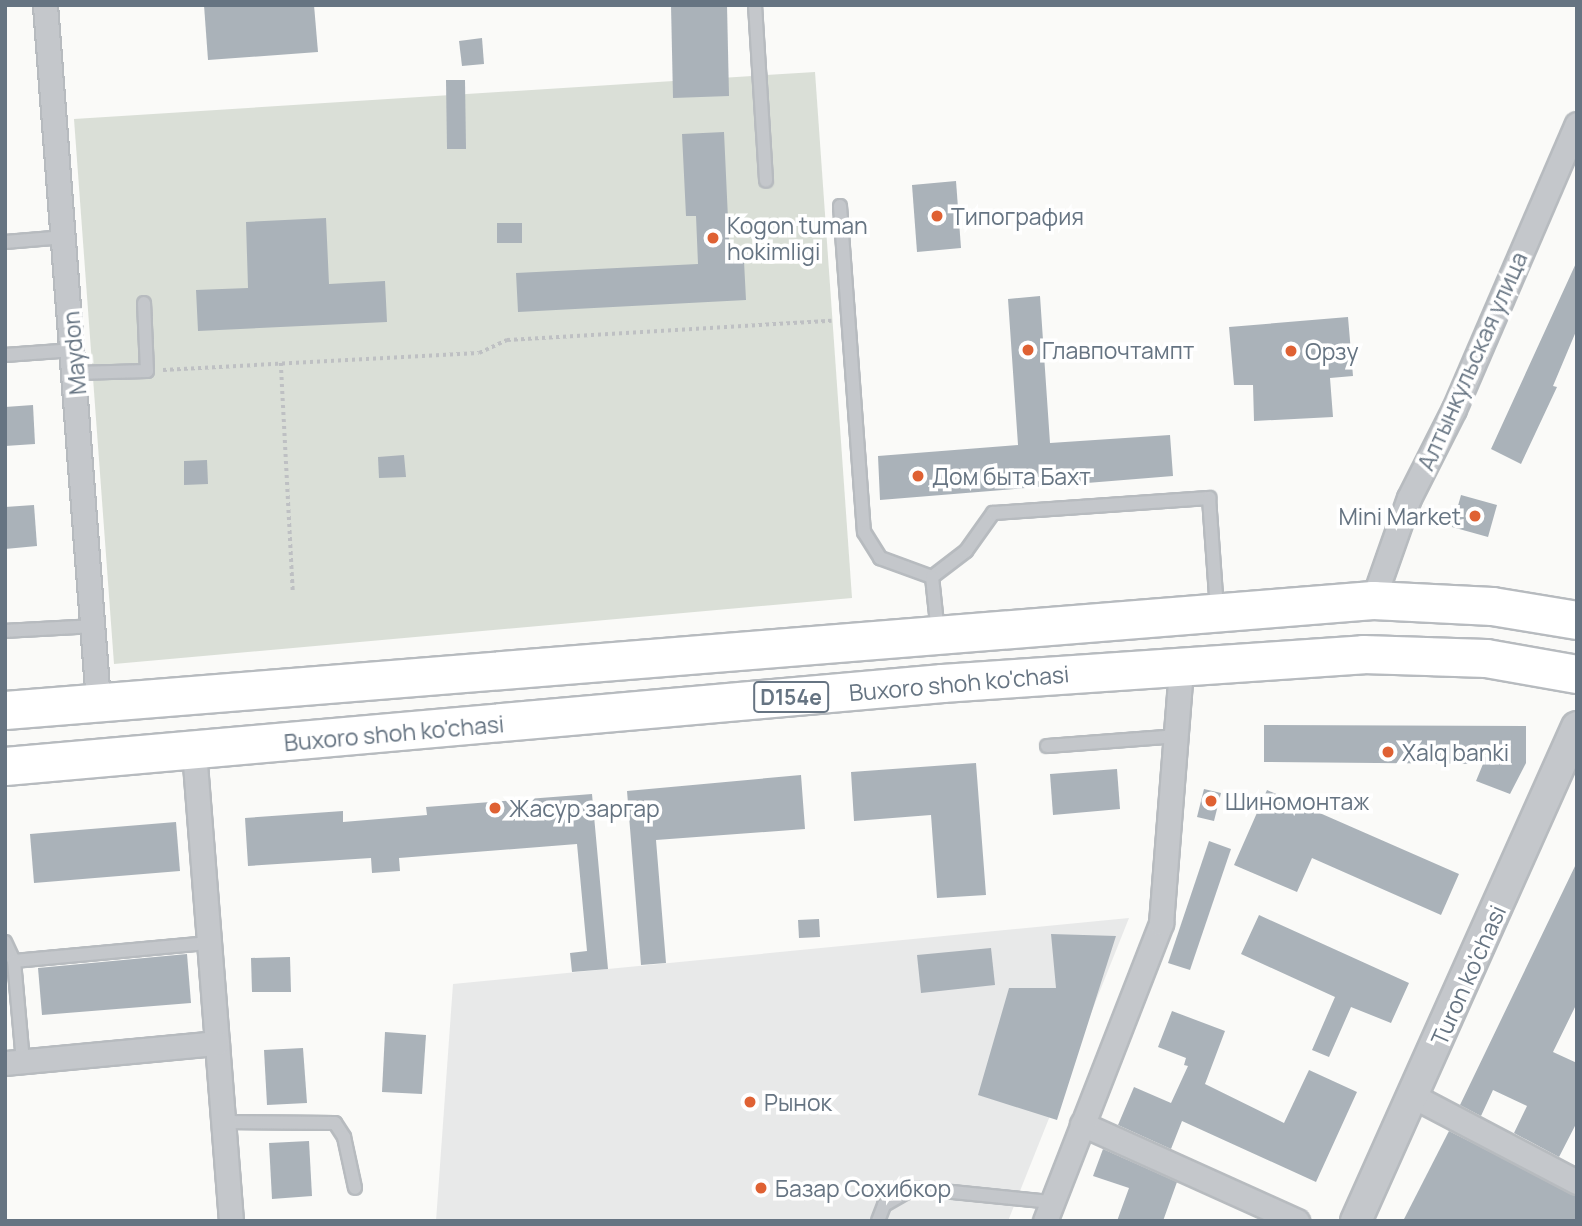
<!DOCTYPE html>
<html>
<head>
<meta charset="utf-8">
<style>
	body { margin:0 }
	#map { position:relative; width:1582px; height:1226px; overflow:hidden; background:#fafaf8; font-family:Manrope,sans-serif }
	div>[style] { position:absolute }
	.built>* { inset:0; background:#e8e9e9 }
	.green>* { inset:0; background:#dadfd7 }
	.building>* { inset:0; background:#aab2b9 }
	.path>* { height:3.5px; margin-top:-1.75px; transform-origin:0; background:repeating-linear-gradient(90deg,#bec0c3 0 3.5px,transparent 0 7px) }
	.roads { filter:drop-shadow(2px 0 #b7bbbf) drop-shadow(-2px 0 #b7bbbf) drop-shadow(0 2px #b7bbbf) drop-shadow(0 -2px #b7bbbf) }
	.service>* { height:12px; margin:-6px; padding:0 6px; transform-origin:6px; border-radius:6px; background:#c4c7cb }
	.minor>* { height:23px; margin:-11.5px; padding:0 11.5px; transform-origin:11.5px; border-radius:11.5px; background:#c4c7cb }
	.tertiary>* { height:30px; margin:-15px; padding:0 15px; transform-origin:15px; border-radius:15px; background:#c4c7cb }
	.primary>* { height:37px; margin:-18.5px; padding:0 18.5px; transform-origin:18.5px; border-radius:18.5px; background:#fff }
	.dots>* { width:19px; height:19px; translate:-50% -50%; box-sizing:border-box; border:4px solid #fff; border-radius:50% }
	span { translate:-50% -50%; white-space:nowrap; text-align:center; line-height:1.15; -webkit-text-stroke:7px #fff; paint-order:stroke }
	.shield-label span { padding:2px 5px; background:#fff; border:2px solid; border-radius:5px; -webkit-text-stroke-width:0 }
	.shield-label { font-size:21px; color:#667482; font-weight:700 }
	.poi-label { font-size:23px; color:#667482 }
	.left { translate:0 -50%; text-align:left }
	.right { translate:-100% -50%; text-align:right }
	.street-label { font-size:23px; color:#667482 }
	.frame { position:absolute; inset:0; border:7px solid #667482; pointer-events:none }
</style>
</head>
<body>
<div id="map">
	<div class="built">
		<div style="clip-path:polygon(1129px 918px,1008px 1221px,436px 1221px,453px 984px)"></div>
	</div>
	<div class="green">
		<div style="clip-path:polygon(815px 72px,852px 598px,114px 664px,74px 119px)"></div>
	</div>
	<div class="building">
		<div style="clip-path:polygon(204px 5px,314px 5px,318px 52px,208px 60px)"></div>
		<div style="clip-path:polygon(671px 5px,727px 5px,729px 96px,673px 98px)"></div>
		<div style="clip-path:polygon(482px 38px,484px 64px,462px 66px,459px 41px)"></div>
		<div style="clip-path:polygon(446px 80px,465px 80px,466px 149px,447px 149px)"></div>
		<div style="clip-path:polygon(724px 132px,730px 262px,744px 261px,746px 300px,518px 312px,516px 273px,698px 264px,696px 216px,686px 216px,682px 134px)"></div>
		<div style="clip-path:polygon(956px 181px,961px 248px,917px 252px,912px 185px)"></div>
		<div style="clip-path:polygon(326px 218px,329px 284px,385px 281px,387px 322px,198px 331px,196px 290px,248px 288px,246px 222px)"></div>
		<div style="clip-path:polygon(497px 223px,522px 223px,522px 243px,497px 243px)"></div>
		<div style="clip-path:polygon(1577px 261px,1577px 329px,1553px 386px,1557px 387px,1521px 464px,1491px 449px)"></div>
		<div style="clip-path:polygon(1040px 296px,1050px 443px,1170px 435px,1173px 476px,880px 500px,878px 456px,1018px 445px,1008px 299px)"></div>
		<div style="clip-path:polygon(1348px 317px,1353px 376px,1330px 378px,1333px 417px,1254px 421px,1253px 385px,1234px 385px,1229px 327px)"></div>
		<div style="clip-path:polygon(33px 405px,35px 444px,5px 446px,5px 407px)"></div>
		<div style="clip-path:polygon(404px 455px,406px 477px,379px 478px,378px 457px)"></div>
		<div style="clip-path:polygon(207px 460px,208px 484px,184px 485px,184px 461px)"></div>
		<div style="clip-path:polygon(1461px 495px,1497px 505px,1488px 537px,1452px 527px)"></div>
		<div style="clip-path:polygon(34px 505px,37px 546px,5px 549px,5px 507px)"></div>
		<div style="clip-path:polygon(1264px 725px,1526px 726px,1526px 763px,1510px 794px,1476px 781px,1483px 764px,1264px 762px)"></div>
		<div style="clip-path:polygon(976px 763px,986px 895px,937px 898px,931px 815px,854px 821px,851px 772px)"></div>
		<div style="clip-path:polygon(1117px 769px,1120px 809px,1053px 815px,1050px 774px)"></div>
		<div style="clip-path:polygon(801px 775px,805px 829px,656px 840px,666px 963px,641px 965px,627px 791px)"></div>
		<div style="clip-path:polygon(1204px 789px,1221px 793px,1214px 821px,1197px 817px)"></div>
		<div style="clip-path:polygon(1267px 790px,1459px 874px,1441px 915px,1312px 858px,1297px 892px,1234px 865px)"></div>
		<div style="clip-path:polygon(592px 794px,608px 969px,572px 972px,570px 953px,587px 951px,577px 844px,399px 858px,400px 871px,372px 873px,371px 858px,248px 866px,245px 818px,343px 811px,343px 822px,427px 815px,426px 807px)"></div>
		<div style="clip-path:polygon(176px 822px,180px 871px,34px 883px,30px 834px)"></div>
		<div style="clip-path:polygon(1209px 841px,1231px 849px,1190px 970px,1168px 963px)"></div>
		<div style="clip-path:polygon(1577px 862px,1577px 1003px,1553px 1052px,1577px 1063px,1577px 1122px,1559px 1157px,1514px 1133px,1527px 1106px,1493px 1090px,1481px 1116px,1460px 1105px)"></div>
		<div style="clip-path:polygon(1259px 915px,1409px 983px,1391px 1023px,1351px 1007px,1329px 1057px,1312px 1050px,1335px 997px,1241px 954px)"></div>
		<div style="clip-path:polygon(819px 919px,820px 937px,799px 938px,798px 920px)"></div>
		<div style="clip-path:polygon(1051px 934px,1116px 936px,1057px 1120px,978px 1095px,1009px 988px,1056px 988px)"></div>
		<div style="clip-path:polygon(991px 948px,995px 985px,921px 993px,917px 955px)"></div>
		<div style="clip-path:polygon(187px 954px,191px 1003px,42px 1015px,38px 968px)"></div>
		<div style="clip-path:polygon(290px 957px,291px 992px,252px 992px,251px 958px)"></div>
		<div style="clip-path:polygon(1172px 1011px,1225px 1031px,1205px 1084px,1284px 1123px,1309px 1070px,1357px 1092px,1316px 1182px,1182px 1121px,1171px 1149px,1118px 1125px,1134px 1087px,1171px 1103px,1188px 1066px,1184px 1065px,1186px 1058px,1158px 1047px)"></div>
		<div style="clip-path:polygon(385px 1032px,426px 1035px,422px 1094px,382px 1092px)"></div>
		<div style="clip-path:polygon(303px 1048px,307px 1103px,267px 1105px,264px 1050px)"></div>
		<div style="clip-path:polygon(1449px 1131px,1577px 1196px,1577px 1221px,1403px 1221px)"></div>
		<div style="clip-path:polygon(309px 1141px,312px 1196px,272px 1199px,269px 1143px)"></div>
		<div style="clip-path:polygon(1103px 1149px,1177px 1182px,1163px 1221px,1117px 1221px,1129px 1188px,1093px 1176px)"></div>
	</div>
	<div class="path">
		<div style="left:281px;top:363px;width:230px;rotate:87deg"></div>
		<div style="left:163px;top:370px;width:316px;rotate:-3.1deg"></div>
		<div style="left:479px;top:353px;width:31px;rotate:-25deg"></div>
		<div style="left:507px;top:340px;width:325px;rotate:-3.4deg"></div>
	</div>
	<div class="roads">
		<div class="service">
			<div style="left:755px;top:5px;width:176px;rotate:86.4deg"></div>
			<div style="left:840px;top:206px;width:327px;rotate:85.8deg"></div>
			<div style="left:864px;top:532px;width:31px;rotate:58deg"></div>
			<div style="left:880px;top:558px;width:55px;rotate:20.1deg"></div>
			<div style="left:932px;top:577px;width:43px;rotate:-37.4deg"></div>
			<div style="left:966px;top:551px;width:47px;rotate:-54.6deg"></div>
			<div style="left:993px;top:513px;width:217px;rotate:-4deg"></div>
			<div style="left:1209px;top:498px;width:112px;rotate:85.9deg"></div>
			<div style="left:5px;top:242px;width:60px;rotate:-4.8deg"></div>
			<div style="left:5px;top:355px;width:69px;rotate:-4.1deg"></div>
			<div style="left:76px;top:373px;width:71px;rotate:-1.6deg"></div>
			<div style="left:147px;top:371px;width:68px;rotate:-92.5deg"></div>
			<div style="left:932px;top:577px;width:56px;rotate:83.9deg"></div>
			<div style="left:5px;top:631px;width:89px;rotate:-3.2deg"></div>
			<div style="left:1047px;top:746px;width:129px;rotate:-4.4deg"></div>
			<div style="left:5px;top:942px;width:21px;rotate:65deg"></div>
			<div style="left:14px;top:961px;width:196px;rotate:-5.3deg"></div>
			<div style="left:14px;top:961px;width:100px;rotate:84.9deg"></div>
			<div style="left:223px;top:1122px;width:112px;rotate:0.5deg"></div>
			<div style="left:335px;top:1123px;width:17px;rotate:57deg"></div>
			<div style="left:344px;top:1137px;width:52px;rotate:77.8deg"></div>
			<div style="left:878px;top:1221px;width:17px;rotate:-69deg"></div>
			<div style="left:884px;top:1205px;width:34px;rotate:-30deg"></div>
			<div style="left:913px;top:1188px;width:140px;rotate:5.8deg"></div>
		</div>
		<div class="minor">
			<div style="left:45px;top:5px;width:699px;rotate:85.65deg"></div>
			<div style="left:1373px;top:600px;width:108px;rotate:-70.6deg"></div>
			<div style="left:1409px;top:498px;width:100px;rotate:-63.2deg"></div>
			<div style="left:1454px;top:409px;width:310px;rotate:-66.7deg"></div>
			<div style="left:194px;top:751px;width:471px;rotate:85.5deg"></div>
			<div style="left:5px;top:1063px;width:213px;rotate:-5.4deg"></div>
			<div style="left:1415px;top:1097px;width:183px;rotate:27.7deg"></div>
			<div style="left:1082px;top:1124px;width:236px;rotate:24.3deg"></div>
			<div style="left:1045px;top:1221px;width:320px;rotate:-68.7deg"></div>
			<div style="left:1161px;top:923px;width:257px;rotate:-85.5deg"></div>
		</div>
		<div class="tertiary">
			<div style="left:1356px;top:1221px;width:541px;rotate:-65.9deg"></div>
		</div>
		<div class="primary">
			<div style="left:5px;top:710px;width:1372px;rotate:-4.6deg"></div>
			<div style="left:1373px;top:600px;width:119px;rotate:2.9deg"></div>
			<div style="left:1492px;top:606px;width:86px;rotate:9.4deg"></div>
			<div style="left:5px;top:766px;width:941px;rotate:-5.06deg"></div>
			<div style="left:942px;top:683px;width:422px;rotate:-3.9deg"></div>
			<div style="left:1363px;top:654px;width:123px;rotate:1.9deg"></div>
			<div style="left:1486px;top:658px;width:92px;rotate:10deg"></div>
		</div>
	</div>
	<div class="dots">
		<div style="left:937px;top:216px;background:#df6133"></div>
		<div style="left:713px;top:238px;background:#df6133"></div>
		<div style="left:1028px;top:350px;background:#df6133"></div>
		<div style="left:1291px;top:351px;background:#df6133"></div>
		<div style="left:918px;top:476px;background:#df6133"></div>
		<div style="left:1475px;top:516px;background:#df6133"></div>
		<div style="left:1388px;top:752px;background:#df6133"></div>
		<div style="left:1211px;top:801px;background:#df6133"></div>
		<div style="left:495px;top:808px;background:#df6133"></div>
		<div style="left:750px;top:1102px;background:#df6133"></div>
		<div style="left:761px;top:1188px;background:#df6133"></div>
	</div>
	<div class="shield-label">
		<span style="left:791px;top:697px">D154e</span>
	</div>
	<div class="poi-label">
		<span class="left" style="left:951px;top:216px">Типография</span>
		<span class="left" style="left:727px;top:238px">Kogon tuman<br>hokimligi</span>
		<span class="left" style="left:1042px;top:350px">Главпочтампт</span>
		<span class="left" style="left:1305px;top:351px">Орзу</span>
		<span class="left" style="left:932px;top:476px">Дом быта Бахт</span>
		<span class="right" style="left:1461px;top:516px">Mini Market</span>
		<span class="left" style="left:1402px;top:752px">Xalq banki</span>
		<span class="left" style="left:1225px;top:801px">Шиномонтаж</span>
		<span class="left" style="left:509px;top:808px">Жасур заргар</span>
		<span class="left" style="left:764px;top:1102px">Рынок</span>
		<span class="left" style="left:775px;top:1188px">Базар Сохибкор</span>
	</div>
	<div class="street-label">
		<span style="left:74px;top:353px;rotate:-95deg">Maydon</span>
		<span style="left:1472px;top:361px;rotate:-66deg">Алтынкульская улица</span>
		<span style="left:959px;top:683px;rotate:-5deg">Buxoro shoh ko'chasi</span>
		<span style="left:394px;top:733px;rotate:-5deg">Buxoro shoh ko'chasi</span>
		<span style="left:1468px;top:975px;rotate:-66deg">Turon ko'chasi</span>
	</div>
	<div class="frame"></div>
</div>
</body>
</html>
